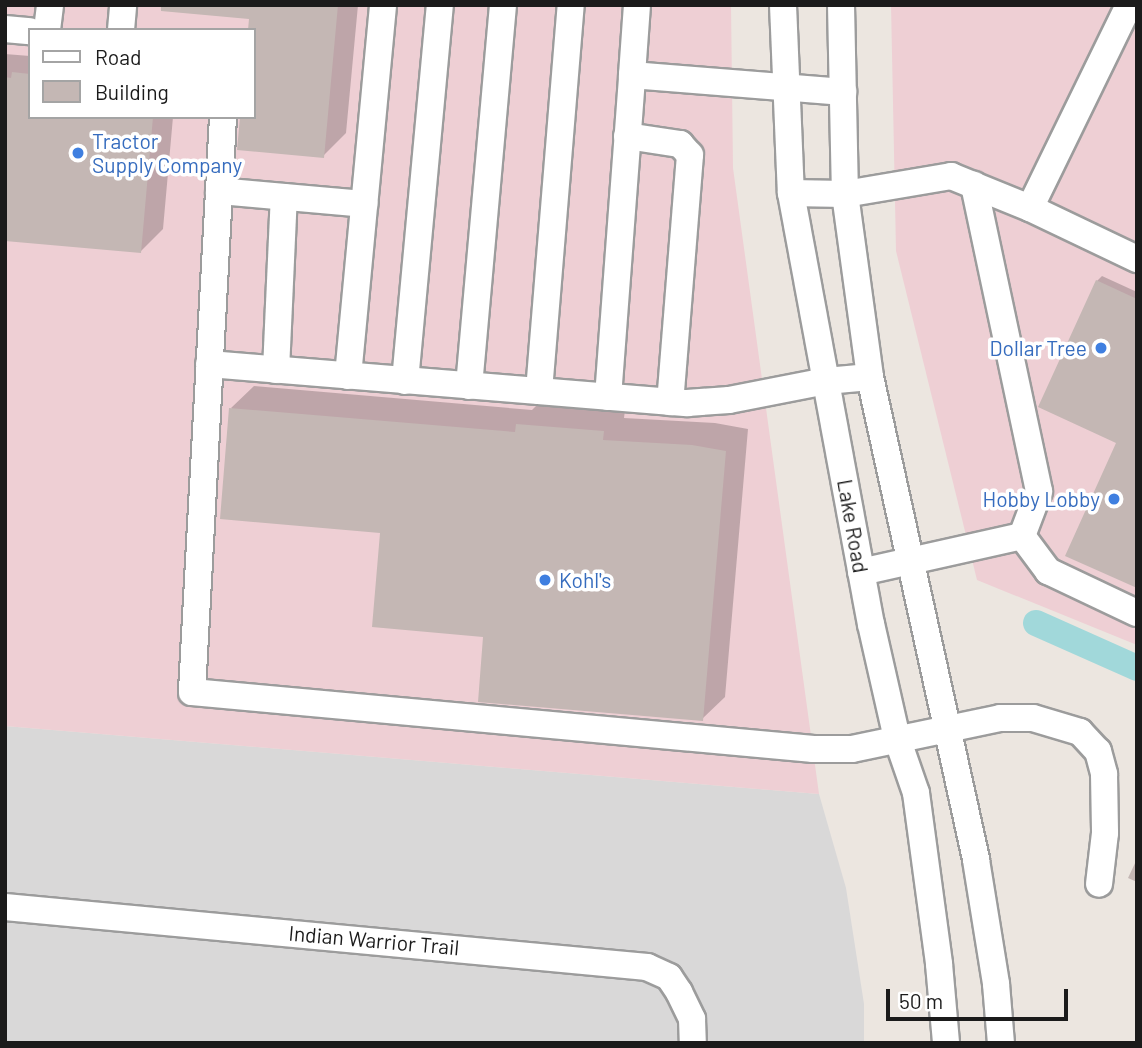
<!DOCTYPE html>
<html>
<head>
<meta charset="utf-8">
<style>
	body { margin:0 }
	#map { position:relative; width:1142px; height:1048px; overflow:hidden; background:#ece6e0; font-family:Barlow,sans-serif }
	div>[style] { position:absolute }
	.residential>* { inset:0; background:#d9d8d8 }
	.commercial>* { inset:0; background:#eecfd4 }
	.shadow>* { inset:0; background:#0003 }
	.canal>* { height:26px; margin:-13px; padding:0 13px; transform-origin:13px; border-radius:13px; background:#a1d8da }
	.building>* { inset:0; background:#c4b7b4 }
	.roads { filter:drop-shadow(2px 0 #9c9c9c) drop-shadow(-2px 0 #9c9c9c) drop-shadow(0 2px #9c9c9c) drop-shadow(0 -2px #9c9c9c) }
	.minor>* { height:26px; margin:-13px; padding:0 13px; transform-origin:13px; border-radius:13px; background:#fff }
	.dots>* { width:19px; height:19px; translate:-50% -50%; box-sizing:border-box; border:4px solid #fff; border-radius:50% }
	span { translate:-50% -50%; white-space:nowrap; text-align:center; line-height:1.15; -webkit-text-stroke:7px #fff; paint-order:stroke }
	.shop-label { font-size:21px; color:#366cbe }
	.left { translate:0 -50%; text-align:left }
	.right { translate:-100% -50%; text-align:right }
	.street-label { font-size:21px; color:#1b1b1b }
	.frame { position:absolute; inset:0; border:7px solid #1b1b1b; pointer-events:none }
	.legend { position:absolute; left:28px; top:28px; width:228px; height:91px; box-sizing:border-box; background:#fff; border:2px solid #a4a4a4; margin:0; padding:9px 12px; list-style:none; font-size:21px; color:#1b1b1b }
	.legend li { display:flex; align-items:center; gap:14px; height:35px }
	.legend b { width:35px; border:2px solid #a4a4a4 }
	.scale { position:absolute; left:886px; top:989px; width:182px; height:32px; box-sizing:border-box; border:4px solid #1b1b1b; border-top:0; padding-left:9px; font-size:21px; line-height:24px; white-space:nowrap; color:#1b1b1b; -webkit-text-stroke:5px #fff; paint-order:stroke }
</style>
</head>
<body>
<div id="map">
	<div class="residential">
		<div style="clip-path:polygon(5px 726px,819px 794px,846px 888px,864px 1004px,864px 1043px,5px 1043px)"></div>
	</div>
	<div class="commercial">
		<div style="clip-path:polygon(evenodd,5px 5px,731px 5px,733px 168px,819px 794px,5px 726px,5px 5px,30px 30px,254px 30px,254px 117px,30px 117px,30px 30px)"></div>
		<div style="clip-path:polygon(891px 5px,1137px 5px,1137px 645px,977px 580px,896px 251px)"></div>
	</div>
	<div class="shadow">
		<div style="clip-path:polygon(163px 5px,358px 5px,346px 133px,323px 156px,254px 117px,254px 30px,251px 18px)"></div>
		<div style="clip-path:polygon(5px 54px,30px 56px,30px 117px,173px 117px,163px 229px,140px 252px,5px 188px)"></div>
		<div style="clip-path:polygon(1102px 276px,1137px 292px,1137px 586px,1097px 281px)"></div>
		<div style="clip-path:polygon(254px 386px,532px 410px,540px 402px,625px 410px,624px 418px,715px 423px,748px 429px,725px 697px,702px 719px,485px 635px,381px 531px,231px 408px)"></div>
	</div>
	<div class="canal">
		<div style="left:1036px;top:623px;width:111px;rotate:24deg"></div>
	</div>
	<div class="building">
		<div style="clip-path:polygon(161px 5px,338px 5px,324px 158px,237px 150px,240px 117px,254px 117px,254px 30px,248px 30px,249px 19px,161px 11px)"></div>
		<div style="clip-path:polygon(12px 72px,30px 74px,30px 117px,153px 117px,141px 253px,5px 241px,5px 77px,11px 78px)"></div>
		<div style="clip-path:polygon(1096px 280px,1137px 299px,1137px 588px,1065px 556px,1116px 443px,1038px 407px)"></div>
		<div style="clip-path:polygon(229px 408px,515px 432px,516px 424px,604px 431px,603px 440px,692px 445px,726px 451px,703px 721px,478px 702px,483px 637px,372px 627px,380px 533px,220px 519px)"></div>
		<div style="clip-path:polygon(1137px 859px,1137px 882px,1128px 878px)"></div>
	</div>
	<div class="roads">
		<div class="minor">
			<div style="left:637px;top:5px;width:70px;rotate:94.1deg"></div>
			<div style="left:632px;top:75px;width:212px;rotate:4.6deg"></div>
			<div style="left:783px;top:5px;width:188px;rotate:87.6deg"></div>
			<div style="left:791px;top:193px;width:438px;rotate:79.5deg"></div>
			<div style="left:871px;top:624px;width:117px;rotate:77.2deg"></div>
			<div style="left:897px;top:738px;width:58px;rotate:70.9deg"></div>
			<div style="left:916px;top:793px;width:173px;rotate:82.3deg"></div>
			<div style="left:939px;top:964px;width:79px;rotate:84.9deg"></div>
			<div style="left:841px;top:5px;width:189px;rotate:88.8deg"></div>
			<div style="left:845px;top:194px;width:185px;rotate:82.2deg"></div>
			<div style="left:870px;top:377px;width:494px;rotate:77.6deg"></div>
			<div style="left:976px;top:860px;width:126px;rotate:80.8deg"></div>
			<div style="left:996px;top:984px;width:59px;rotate:85.2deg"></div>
			<div style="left:5px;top:29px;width:25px;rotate:5deg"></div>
			<div style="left:47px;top:30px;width:25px;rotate:-83deg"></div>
			<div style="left:121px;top:30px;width:25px;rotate:-85deg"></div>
			<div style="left:223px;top:117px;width:576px;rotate:93.09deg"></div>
			<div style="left:192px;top:692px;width:624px;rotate:5.24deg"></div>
			<div style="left:813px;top:749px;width:39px"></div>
			<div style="left:852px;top:749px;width:151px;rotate:-11.8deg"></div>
			<div style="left:1000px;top:718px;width:33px"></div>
			<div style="left:1033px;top:718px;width:49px;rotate:16.6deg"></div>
			<div style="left:1080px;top:732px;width:26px;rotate:47deg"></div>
			<div style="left:1098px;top:751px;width:24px;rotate:75deg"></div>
			<div style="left:1104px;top:774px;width:59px;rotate:89deg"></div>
			<div style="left:1105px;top:833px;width:51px;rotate:96.7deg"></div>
			<div style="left:627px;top:136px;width:54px;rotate:8.6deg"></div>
			<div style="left:680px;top:144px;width:15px;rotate:48deg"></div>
			<div style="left:690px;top:155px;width:248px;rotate:94.6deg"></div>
			<div style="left:219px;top:191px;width:146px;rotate:5.1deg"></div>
			<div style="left:791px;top:193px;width:54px;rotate:1.1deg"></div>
			<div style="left:845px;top:194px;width:108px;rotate:-9.6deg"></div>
			<div style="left:951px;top:176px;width:85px;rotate:22.1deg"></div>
			<div style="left:1030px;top:208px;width:119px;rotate:25.5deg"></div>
			<div style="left:1030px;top:208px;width:226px;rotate:-64deg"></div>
			<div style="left:209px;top:364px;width:480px;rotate:4.7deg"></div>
			<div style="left:687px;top:403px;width:42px;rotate:-4.1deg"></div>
			<div style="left:729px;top:400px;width:99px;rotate:-11.1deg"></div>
			<div style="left:826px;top:381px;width:44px;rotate:-5.2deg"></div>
			<div style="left:276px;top:370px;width:173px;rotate:-87.4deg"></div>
			<div style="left:348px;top:376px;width:373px;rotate:-84.6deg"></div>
			<div style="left:405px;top:381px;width:378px;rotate:-84.7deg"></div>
			<div style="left:469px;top:386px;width:383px;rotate:-84.9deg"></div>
			<div style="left:539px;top:391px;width:387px;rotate:-85.3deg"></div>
			<div style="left:608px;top:397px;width:323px;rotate:-85.7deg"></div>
			<div style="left:1022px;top:536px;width:44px;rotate:53.4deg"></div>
			<div style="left:1048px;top:571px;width:98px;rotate:25.3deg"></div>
			<div style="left:861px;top:572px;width:165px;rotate:-12.6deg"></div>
			<div style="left:1022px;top:536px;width:48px;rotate:-69.3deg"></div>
			<div style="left:1039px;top:491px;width:313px;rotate:-102deg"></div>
			<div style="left:5px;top:907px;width:645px;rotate:5.34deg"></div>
			<div style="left:647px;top:967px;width:24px;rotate:24deg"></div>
			<div style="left:669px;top:977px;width:18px;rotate:56deg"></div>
			<div style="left:679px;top:992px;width:30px;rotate:64deg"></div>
			<div style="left:692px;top:1019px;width:24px;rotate:88deg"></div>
		</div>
	</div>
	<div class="dots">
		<div style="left:78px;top:153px;background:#3f7fe0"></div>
		<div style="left:1101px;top:348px;background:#3f7fe0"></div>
		<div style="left:1114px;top:499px;background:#3f7fe0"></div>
		<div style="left:545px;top:580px;background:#3f7fe0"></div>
	</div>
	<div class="shop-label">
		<span class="left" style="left:92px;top:153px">Tractor<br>Supply Company</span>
		<span class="right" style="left:1087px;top:348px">Dollar Tree</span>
		<span class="right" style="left:1100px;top:499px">Hobby Lobby</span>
		<span class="left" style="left:559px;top:580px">Kohl's</span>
	</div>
	<div class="street-label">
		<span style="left:853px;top:526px;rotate:80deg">Lake Road</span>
		<span style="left:374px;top:940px;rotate:5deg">Indian Warrior Trail</span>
	</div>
	<div class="frame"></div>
	<ul class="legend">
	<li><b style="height:9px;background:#fff"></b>Road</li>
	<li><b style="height:19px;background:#c4b7b4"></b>Building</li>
	</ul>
	<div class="scale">50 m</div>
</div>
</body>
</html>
